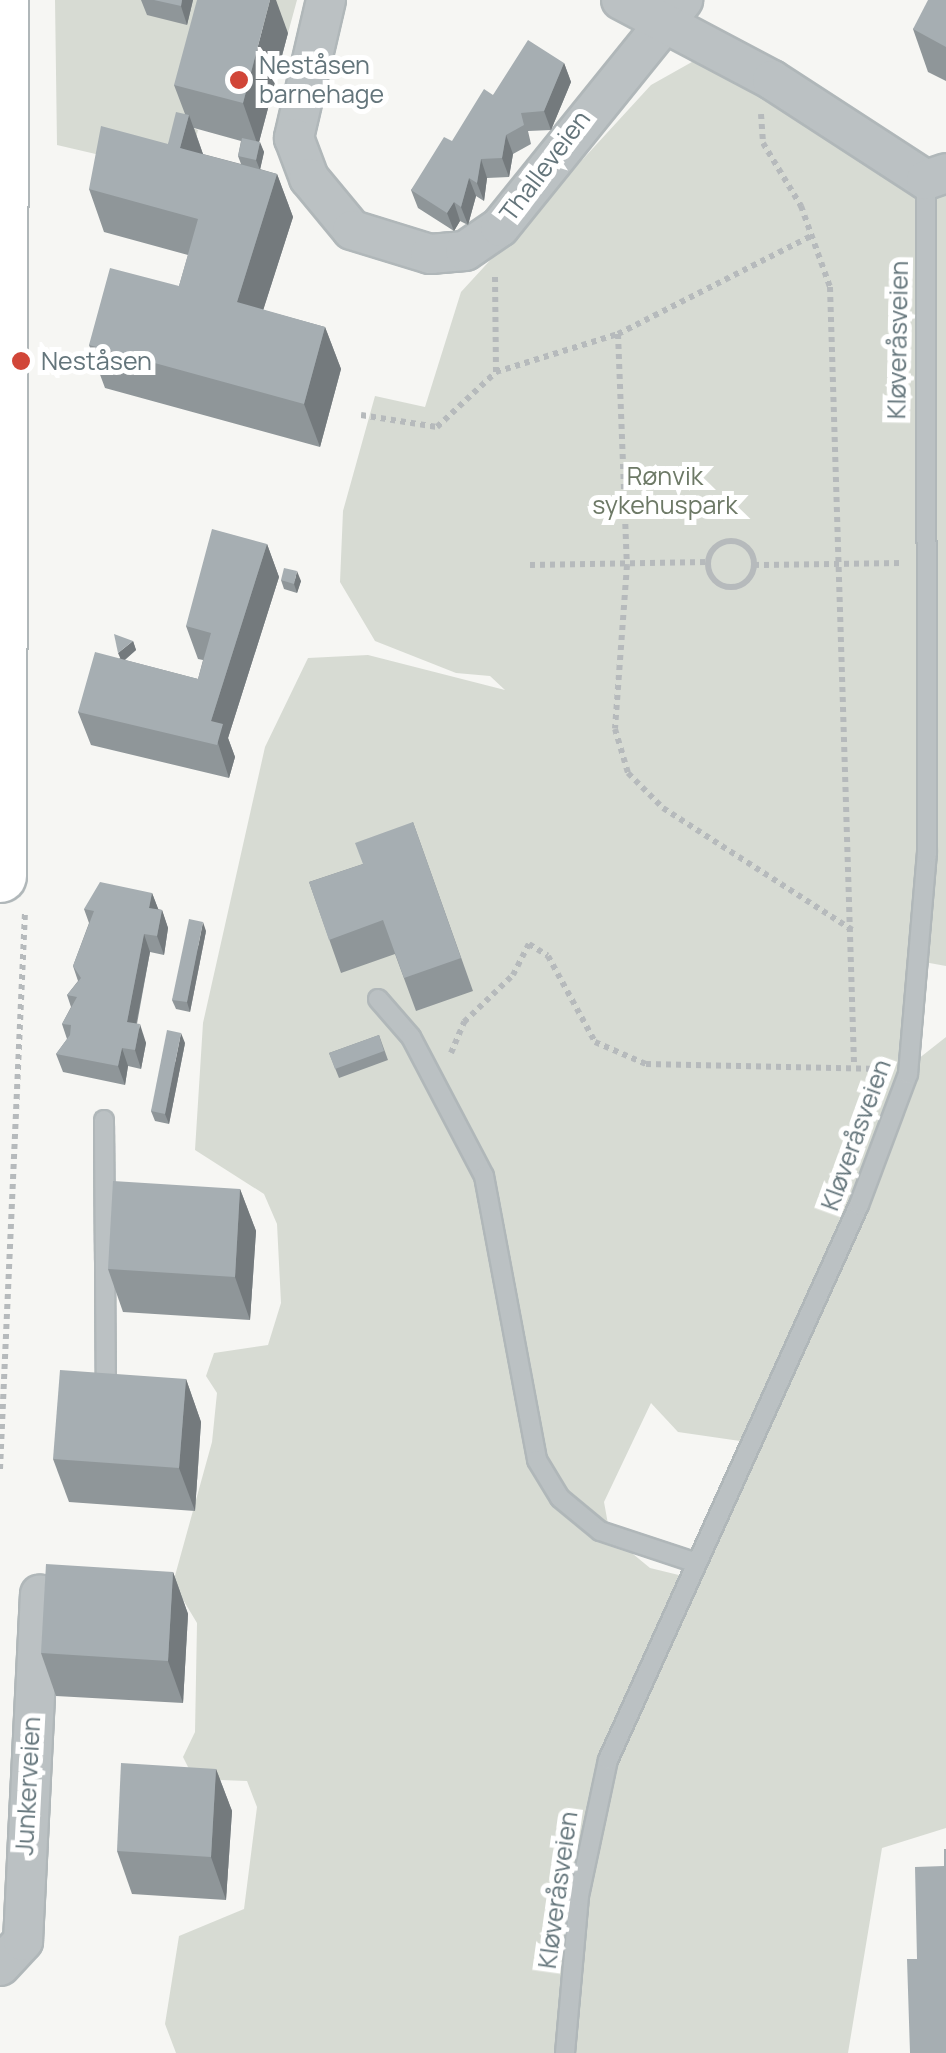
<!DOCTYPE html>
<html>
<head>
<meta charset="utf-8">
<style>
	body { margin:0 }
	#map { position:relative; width:946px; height:2053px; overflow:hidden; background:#f6f6f3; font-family:Manrope,sans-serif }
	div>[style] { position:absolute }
	.green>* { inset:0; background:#d7dbd3 }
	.path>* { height:6px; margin-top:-3px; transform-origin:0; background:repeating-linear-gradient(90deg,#b6babc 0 5px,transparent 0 10px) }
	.path>.ring { margin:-3px; padding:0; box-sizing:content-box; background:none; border:6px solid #b6babc; border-radius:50% }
	.roads { filter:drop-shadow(2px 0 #b0b7b9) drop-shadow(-2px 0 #b0b7b9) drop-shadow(0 2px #b0b7b9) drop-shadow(0 -2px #b0b7b9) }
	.lane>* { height:18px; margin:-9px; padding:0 9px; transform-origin:9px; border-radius:9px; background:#bbc1c3 }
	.street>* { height:38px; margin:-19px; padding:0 19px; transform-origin:19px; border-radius:19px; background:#bbc1c3 }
	.secondary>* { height:52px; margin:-26px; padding:0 26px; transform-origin:26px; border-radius:26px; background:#fff }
	.wall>* { inset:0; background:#8f9699 }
	.shaded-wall>* { inset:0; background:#747a7d }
	.building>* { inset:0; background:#a6aeb2 }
	.dots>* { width:28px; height:28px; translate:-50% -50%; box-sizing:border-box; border:5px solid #fff; border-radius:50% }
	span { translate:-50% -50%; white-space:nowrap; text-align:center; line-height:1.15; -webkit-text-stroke:10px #fff; paint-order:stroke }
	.poi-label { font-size:25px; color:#64757b }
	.left { translate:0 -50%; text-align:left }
	.street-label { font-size:25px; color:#64757b }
	.park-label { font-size:25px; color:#6d7966 }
</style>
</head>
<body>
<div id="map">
	<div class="green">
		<div style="clip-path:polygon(55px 0,297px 0,288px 33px,220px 16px,190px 127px,198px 130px,192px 155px,173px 172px,57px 145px)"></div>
		<div style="clip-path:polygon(evenodd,715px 49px,946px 173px,946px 966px,924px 962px,913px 1063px,946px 1037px,946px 1828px,882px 1848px,848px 2053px,176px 2053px,165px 2024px,179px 1936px,244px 1909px,257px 1807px,247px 1781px,194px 1779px,183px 1757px,195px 1732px,197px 1623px,173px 1583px,212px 1442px,217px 1393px,206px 1376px,214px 1353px,268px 1345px,281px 1303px,277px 1224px,264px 1194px,195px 1150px,203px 1023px,265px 747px,308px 658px,368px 655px,505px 690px,490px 676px,456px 673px,375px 641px,340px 582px,343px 511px,375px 396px,425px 407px,461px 292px,651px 85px,715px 49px,651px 1403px,678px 1432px,747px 1442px,687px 1577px,650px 1568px,610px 1535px,604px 1502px,651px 1403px)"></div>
	</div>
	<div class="path">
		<div style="left:761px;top:114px;width:29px;rotate:86deg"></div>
		<div style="left:763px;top:143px;width:74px;rotate:58.9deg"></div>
		<div style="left:801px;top:206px;width:86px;rotate:70.3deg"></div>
		<div style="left:830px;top:287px;width:778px;rotate:88.23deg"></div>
		<div style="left:618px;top:334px;width:231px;rotate:87.8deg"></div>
		<div style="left:627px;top:565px;width:164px;rotate:94.2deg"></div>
		<div style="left:615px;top:729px;width:46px;rotate:73.5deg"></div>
		<div style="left:628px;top:773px;width:49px;rotate:45deg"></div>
		<div style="left:663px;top:808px;width:225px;rotate:32.8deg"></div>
		<div style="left:496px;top:372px;width:128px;rotate:-17.3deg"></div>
		<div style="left:618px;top:334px;width:219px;rotate:-26.9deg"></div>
		<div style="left:361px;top:415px;width:77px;rotate:9deg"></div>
		<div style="left:437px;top:427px;width:81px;rotate:-43deg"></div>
		<div style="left:496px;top:372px;width:99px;rotate:-90.6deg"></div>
		<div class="ring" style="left:708px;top:541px;width:40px;height:40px"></div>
		<div style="left:530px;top:565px;width:177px;rotate:-1deg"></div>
		<div style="left:754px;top:565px;width:149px;rotate:-0.8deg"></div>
		<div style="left:451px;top:1053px;width:34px;rotate:-67deg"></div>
		<div style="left:464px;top:1022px;width:68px;rotate:-43.8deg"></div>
		<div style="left:513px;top:975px;width:35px;rotate:-63deg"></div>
		<div style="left:529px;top:944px;width:22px;rotate:32deg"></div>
		<div style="left:548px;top:956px;width:98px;rotate:61.3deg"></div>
		<div style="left:595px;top:1042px;width:56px;rotate:23.3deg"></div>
		<div style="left:646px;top:1064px;width:237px;rotate:1.2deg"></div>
		<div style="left:0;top:1469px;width:559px;rotate:-87.43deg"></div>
	</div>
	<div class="roads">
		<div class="lane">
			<div style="left:378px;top:999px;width:50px;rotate:49deg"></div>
			<div style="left:411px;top:1037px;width:157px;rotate:62.3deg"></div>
			<div style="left:484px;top:1176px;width:289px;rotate:79.4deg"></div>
			<div style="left:537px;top:1460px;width:44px;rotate:58.8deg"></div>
			<div style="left:560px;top:1498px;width:52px;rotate:39.5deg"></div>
			<div style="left:600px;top:1531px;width:99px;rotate:18.3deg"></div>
			<div style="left:104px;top:1120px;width:261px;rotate:89.6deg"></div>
			<div style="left:565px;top:2053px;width:158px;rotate:-84.9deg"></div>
			<div style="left:579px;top:1896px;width:139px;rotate:-78deg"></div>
			<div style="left:608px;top:1760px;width:609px;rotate:-65.67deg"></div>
			<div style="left:859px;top:1205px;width:140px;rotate:-69.5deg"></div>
			<div style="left:908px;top:1074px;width:222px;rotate:-85.1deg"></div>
			<div style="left:927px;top:853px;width:673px;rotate:-90.09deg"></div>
		</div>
		<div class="street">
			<div style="left:326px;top:0;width:142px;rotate:103.1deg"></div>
			<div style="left:294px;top:138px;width:43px;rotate:69.4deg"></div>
			<div style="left:309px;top:178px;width:67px;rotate:50.4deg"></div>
			<div style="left:352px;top:230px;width:82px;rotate:17.1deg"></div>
			<div style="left:430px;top:254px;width:35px;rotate:-5deg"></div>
			<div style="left:465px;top:251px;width:42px;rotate:-34.4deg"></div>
			<div style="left:500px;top:227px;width:292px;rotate:-51.1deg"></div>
			<div style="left:621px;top:0;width:171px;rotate:27.9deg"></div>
			<div style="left:772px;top:80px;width:184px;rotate:33deg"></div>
			<div style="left:926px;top:180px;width:21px;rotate:-19deg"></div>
			<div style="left:0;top:1966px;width:34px;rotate:-47deg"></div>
			<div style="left:23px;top:1941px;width:347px;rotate:-87.2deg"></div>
		</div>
		<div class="secondary">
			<div style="left:0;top:876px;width:876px;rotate:-89.87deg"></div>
		</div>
	</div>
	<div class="wall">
		<div style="clip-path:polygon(141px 0,193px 0,187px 25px,147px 15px)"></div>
		<div style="clip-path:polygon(946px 0,946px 81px,928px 72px,913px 29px)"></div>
		<div style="clip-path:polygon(evenodd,288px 33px,259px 142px,264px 152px,260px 169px,277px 174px,293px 217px,263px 310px,325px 327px,341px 369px,320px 447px,105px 388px,89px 345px,179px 286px,188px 255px,104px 232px,89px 189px,168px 144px,185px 114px,174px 85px,288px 33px,194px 128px,241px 141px,238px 156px,241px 164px,203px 154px,194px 128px)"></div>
		<div style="clip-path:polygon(564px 63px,571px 82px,551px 130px,528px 131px,531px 144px,513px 154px,509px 177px,487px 178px,484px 201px,476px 196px,468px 225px,460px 221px,454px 231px,418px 208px,411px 190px,493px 95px)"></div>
		<div style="clip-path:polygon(267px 544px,279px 577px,228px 738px,235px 757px,229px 778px,91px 745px,78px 712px,133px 641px,136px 650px,125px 660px,198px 679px,203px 660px,198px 659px,186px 626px)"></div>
		<div style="clip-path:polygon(281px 580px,301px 581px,297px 593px,284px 589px)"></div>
		<div style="clip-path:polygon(413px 822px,473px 991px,416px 1011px,395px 954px,341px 973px,309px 882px,363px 864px)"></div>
		<div style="clip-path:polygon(152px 893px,158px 909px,162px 910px,168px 928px,164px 955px,150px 952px,137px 1024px,146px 1043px,141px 1069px,128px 1066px,125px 1085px,63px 1072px,56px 1054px,67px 1039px,62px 1024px,71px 1007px,67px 995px,78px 981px,73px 966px,89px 923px,84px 909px)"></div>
		<div style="clip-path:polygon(206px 931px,190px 1012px,176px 1009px,172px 1000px)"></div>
		<div style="clip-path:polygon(379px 1035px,388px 1060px,339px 1078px,329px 1053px)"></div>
		<div style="clip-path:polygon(185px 1043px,169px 1124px,155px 1121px,151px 1111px)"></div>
		<div style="clip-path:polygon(240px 1189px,256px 1231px,250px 1320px,123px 1312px,108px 1269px)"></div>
		<div style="clip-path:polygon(186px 1379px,201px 1422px,195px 1511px,69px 1502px,53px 1459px)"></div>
		<div style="clip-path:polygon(173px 1572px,188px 1614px,183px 1703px,56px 1696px,41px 1653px)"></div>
		<div style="clip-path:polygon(216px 1769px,232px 1811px,226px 1900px,132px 1894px,117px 1851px)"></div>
	</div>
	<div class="shaded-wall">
		<div style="clip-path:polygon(182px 0,193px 0,187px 25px,181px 6px)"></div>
		<div style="clip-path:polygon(270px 0,276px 0,288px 33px,258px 146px,243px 103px)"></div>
		<div style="clip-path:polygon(564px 63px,571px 82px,551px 130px,544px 111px)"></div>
		<div style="clip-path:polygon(189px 115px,204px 157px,180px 148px)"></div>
		<div style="clip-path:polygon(506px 135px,513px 154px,509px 177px,502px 158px)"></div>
		<div style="clip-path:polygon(260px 142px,264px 152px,260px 170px,256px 160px)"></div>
		<div style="clip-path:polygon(481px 159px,487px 178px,484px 201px,477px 183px)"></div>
		<div style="clip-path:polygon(277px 174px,293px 217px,252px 345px,237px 302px)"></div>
		<div style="clip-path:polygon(469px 178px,476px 196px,468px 225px,461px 207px)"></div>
		<div style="clip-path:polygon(454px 202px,460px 221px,454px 231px,447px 213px)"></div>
		<div style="clip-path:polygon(325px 327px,341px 369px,320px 447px,304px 404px)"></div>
		<div style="clip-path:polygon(267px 544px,279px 577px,228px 738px,235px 757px,229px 778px,211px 721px)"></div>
		<div style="clip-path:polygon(297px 571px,301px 581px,297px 593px,294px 584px)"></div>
		<div style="clip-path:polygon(133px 641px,136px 650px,122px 662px,118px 653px)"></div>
		<div style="clip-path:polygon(152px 893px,159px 911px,149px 908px)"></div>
		<div style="clip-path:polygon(162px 910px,168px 928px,164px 955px,157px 936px)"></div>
		<div style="clip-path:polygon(203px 922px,206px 931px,190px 1012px,187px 1002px)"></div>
		<div style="clip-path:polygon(144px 934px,150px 952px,133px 1040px,127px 1022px)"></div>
		<div style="clip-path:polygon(140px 1024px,146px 1043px,141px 1069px,135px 1050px)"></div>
		<div style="clip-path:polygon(181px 1033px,185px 1043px,169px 1124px,165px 1114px)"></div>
		<div style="clip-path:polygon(122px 1048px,128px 1066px,125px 1085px,118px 1066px)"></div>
		<div style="clip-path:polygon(240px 1189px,256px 1231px,250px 1320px,235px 1277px)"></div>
		<div style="clip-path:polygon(186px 1379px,201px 1422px,195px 1511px,179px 1468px)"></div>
		<div style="clip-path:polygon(173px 1572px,188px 1614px,183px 1703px,168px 1661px)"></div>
		<div style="clip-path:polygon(216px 1769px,232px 1811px,226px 1900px,211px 1857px)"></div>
	</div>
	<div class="building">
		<div style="clip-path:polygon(154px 0,182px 0,181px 6px)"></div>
		<div style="clip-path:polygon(197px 0,270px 0,243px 103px,174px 85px)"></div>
		<div style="clip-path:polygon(928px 0,946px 0,946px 47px,913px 29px)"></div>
		<div style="clip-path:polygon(528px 40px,564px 63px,544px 111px,521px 113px,524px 125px,506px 135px,502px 158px,481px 159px,477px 183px,469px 178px,461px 207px,454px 202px,447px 213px,411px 190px,444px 137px,452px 141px,484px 89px,493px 95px)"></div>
		<div style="clip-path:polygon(176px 112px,189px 115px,180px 148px,277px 174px,237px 302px,325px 327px,304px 404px,89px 345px,110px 268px,179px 286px,198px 219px,89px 189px,101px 126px,168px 144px)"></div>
		<div style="clip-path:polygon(242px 138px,260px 142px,256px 160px,238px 156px)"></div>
		<div style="clip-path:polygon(212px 529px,267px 544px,211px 721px,223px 724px,217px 745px,78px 712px,95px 652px,198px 679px,211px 633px,186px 626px)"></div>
		<div style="clip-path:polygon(284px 568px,297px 571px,294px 584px,281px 580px)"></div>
		<div style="clip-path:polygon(114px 634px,133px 641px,118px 653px)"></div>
		<div style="clip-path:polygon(413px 822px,461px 958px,404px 978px,383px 920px,329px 940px,309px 882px,363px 864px,355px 843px)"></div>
		<div style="clip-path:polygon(100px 882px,152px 893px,149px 908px,162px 910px,157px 936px,144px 934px,127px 1022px,140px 1024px,135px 1050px,122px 1048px,118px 1066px,56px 1054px,70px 1035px,71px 1025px,62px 1024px,77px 997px,67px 995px,81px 978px,73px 966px,94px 911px,84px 909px)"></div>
		<div style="clip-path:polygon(189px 919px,203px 922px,187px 1002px,172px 1000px)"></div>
		<div style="clip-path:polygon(167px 1030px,181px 1033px,165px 1114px,151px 1111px)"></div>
		<div style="clip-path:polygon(379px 1035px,384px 1051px,335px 1069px,329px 1053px)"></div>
		<div style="clip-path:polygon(113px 1181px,240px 1189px,235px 1277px,108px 1269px)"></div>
		<div style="clip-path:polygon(60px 1370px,186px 1379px,179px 1468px,53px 1459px)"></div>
		<div style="clip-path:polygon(46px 1564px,173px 1572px,168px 1661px,41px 1653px)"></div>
		<div style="clip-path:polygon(121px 1763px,216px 1769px,211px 1857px,117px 1851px)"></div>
		<div style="clip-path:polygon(944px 1849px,946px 1849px,946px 2053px,910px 2053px,907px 1959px,917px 1959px,915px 1867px,944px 1866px)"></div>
	</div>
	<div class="dots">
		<div style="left:239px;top:80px;background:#d14638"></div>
		<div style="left:21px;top:361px;background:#d14638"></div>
	</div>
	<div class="poi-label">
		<span class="left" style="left:259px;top:80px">Neståsen<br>barnehage</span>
		<span class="left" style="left:41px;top:361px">Neståsen</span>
	</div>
	<div class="street-label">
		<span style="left:545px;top:166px;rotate:-53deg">Thalleveien</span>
		<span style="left:898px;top:340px;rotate:-89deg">Kløveråsveien</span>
		<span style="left:856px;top:1135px;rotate:-70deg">Kløveråsveien</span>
		<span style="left:28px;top:1786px;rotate:-87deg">Junkerveien</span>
		<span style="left:558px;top:1890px;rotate:-82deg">Kløveråsveien</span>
	</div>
	<div class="park-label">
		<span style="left:665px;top:491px">Rønvik<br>sykehuspark</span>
	</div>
</div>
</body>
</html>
